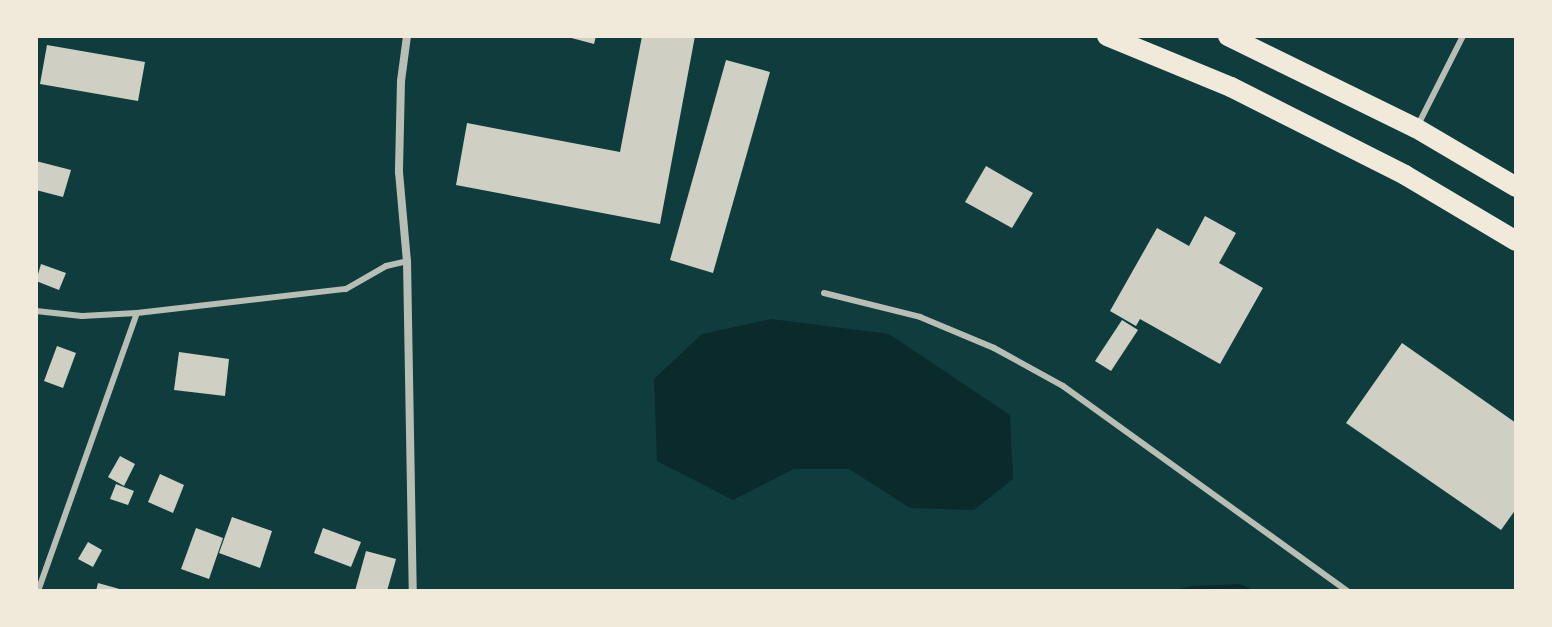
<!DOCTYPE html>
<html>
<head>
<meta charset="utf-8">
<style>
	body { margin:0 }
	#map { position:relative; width:1552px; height:627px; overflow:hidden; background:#0f3d3e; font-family:Inter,sans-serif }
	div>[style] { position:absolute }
	.water>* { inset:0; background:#0a2a2b }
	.building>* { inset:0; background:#cfcfc3 }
	.service>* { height:6px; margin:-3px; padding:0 3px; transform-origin:3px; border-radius:3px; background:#b8beb3 }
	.minor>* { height:8px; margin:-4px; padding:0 4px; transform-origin:4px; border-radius:4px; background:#b8beb3 }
	.primary>* { height:20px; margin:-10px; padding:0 10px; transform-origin:10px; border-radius:10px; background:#f1e9da }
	span { translate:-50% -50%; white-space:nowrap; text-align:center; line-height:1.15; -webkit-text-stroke:8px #f1e9da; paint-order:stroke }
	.frame { position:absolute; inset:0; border:38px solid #f1e9da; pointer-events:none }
</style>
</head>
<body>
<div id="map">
	<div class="water">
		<div style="clip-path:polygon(771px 319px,889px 334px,1010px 415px,1013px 479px,974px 510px,910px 508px,849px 469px,794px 469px,733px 500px,657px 461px,654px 379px,702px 334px)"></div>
		<div style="clip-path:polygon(1240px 584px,1255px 591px,1171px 591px,1192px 586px)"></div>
	</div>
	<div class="building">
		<div style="clip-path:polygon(564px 36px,596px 36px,594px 44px)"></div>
		<div style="clip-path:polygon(642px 36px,695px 36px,660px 224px,456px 185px,467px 123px,620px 152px)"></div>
		<div style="clip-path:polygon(47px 45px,145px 62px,138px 101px,40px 84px)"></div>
		<div style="clip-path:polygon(726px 60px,770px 72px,713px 273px,670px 260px)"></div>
		<div style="clip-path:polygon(36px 161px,71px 170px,63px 197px,36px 190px)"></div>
		<div style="clip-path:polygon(986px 166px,1033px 193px,1012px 228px,965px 202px)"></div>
		<div style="clip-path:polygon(1205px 216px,1236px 233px,1219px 263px,1263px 288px,1220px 364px,1140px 319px,1136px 326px,1110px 311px,1157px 228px,1189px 246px)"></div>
		<div style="clip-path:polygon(41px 264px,66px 273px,59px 290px,36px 281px)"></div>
		<div style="clip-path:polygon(1122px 320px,1138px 330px,1111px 371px,1095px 361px)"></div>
		<div style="clip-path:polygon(1402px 343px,1516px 423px,1516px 509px,1501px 530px,1346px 423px)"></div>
		<div style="clip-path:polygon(57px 346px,76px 353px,63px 388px,44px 381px)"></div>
		<div style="clip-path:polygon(179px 352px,229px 359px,225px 396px,174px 390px)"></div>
		<div style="clip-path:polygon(120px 456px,135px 464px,124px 486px,108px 477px)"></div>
		<div style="clip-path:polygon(160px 474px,184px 485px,173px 513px,148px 502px)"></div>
		<div style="clip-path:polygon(116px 484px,134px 491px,128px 505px,110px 499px)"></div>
		<div style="clip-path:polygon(232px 517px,272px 531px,260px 568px,219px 553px)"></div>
		<div style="clip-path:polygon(196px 528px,223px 538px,209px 579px,181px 569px)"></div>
		<div style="clip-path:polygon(323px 528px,361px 542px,351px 567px,314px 553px)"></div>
		<div style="clip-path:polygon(88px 542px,102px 550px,93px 567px,78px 559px)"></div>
		<div style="clip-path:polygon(366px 551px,396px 559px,387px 591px,355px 591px)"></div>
		<div style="clip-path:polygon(98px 583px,123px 590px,123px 591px,96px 591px)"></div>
	</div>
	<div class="service">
		<div style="left:1418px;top:125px;width:100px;rotate:-63.2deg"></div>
		<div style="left:824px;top:293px;width:99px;rotate:14deg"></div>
		<div style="left:920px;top:317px;width:80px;rotate:22.7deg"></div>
		<div style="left:994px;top:348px;width:79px;rotate:28.8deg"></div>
		<div style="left:1063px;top:386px;width:350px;rotate:35.8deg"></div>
		<div style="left:36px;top:311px;width:46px;rotate:6.2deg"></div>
		<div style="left:82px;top:316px;width:55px;rotate:-3.1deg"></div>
		<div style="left:137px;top:313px;width:210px;rotate:-6.6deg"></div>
		<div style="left:346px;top:289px;width:46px;rotate:-29.9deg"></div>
		<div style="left:386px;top:266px;width:22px;rotate:-13deg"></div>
		<div style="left:38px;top:591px;width:295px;rotate:-70.4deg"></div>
	</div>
	<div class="minor">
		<div style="left:407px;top:36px;width:45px;rotate:97.6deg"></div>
		<div style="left:401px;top:81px;width:91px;rotate:91.3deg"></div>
		<div style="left:399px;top:172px;width:89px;rotate:84.9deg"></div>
		<div style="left:407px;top:261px;width:330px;rotate:89deg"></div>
	</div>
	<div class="primary">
		<div style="left:1107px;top:36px;width:134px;rotate:22.4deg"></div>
		<div style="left:1231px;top:87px;width:195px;rotate:26.8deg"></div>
		<div style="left:1405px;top:175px;width:129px;rotate:30.7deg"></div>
		<div style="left:1228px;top:36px;width:209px;rotate:26.1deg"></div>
		<div style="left:1416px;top:128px;width:116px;rotate:30.5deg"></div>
	</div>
	<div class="frame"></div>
</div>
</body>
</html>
